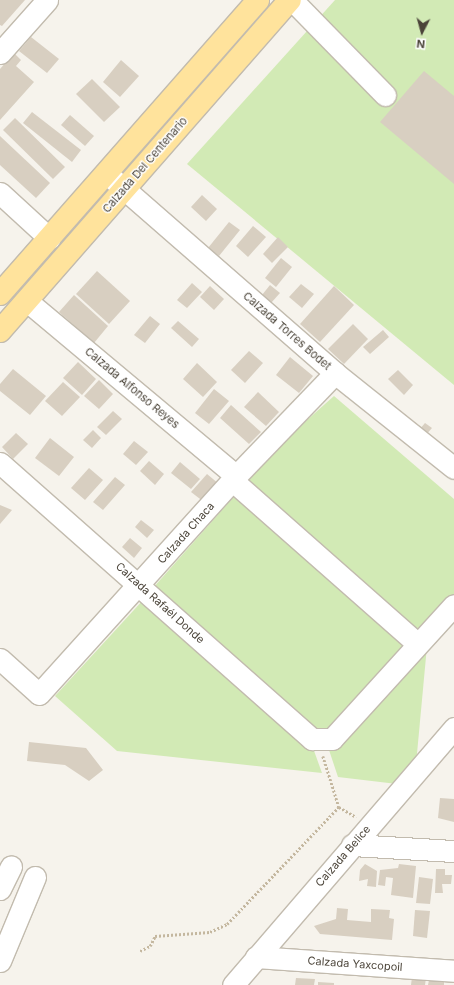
<!DOCTYPE html>
<html>
<head>
<meta charset="utf-8">
<style>
	body { margin:0 }
	#map { position:relative; width:454px; height:985px; overflow:hidden; background:#f6f3ec; font-family:Inter,sans-serif }
	div>[style] { position:absolute }
	.green>* { inset:0; background:#d2eab5 }
	.building>* { inset:0; background:#d8cfc1 }
	.path>* { height:2.5px; margin-top:-1.25px; transform-origin:0; background:repeating-linear-gradient(90deg,#c4b79f 0 2px,transparent 0 4px) }
	.roads { filter:drop-shadow(1px 0 #c2bbae) drop-shadow(-1px 0 #c2bbae) drop-shadow(0 1px #c2bbae) drop-shadow(0 -1px #c2bbae) }
	.minor>* { height:21px; margin:-10.5px; padding:0 10.5px; transform-origin:10.5px; border-radius:10.5px; background:#fff }
	.major>* { height:22px; margin:-11px; padding:0 11px; transform-origin:11px; border-radius:11px; background:#ffe39c }
	span { translate:-50% -50%; white-space:nowrap; text-align:center; line-height:1.15; -webkit-text-stroke:3px #fff; paint-order:stroke }
	.street-label { font-size:11px; color:#4b4439 }
	.north { position:absolute; left:402px; top:12px; width:40px; height:40px; -webkit-text-stroke:3px #fff; paint-order:stroke; rotate:186deg; font-size:11px; font-weight:700; line-height:16px; text-align:center; color:#4b4439 }
	.north::after { content:''; display:block; margin:auto; width:14px; height:18px; background:#4b4439; clip-path:polygon(50% 0,100% 100%,50% 72%,0 100%) }
</style>
</head>
<body>
<div id="map">
	<div class="green">
		<div style="clip-path:polygon(335px 0,454px 0,454px 385px,187px 164px)"></div>
		<div style="clip-path:polygon(334px 396px,454px 499px,454px 596px,417px 634px,243px 477px)"></div>
		<div style="clip-path:polygon(237px 493px,407px 645px,332px 729px,317px 731px,153px 588px)"></div>
		<div style="clip-path:polygon(144px 599px,313px 748px,322px 773px,117px 751px,55px 696px)"></div>
		<div style="clip-path:polygon(427px 646px,414px 786px,338px 777px,329px 750px)"></div>
	</div>
	<div class="building">
		<div style="clip-path:polygon(0 0,25px 0,2px 26px,0 25px)"></div>
		<div style="clip-path:polygon(31px 37px,59px 59px,47px 73px,19px 51px)"></div>
		<div style="clip-path:polygon(14px 53px,21px 60px,16px 66px,34px 82px,0 120px,0 69px)"></div>
		<div style="clip-path:polygon(121px 60px,139px 76px,120px 97px,103px 82px)"></div>
		<div style="clip-path:polygon(424px 71px,454px 96px,454px 184px,380px 122px)"></div>
		<div style="clip-path:polygon(92px 79px,120px 107px,104px 122px,76px 94px)"></div>
		<div style="clip-path:polygon(32px 112px,81px 150px,72px 162px,23px 123px)"></div>
		<div style="clip-path:polygon(70px 115px,94px 136px,85px 146px,61px 125px)"></div>
		<div style="clip-path:polygon(15px 118px,65px 167px,53px 179px,3px 130px)"></div>
		<div style="clip-path:polygon(0 136px,50px 183px,36px 198px,0 165px)"></div>
		<div style="clip-path:polygon(202px 195px,217px 209px,206px 221px,191px 207px)"></div>
		<div style="clip-path:polygon(229px 222px,240px 230px,219px 256px,208px 248px)"></div>
		<div style="clip-path:polygon(253px 226px,266px 237px,248px 257px,236px 246px)"></div>
		<div style="clip-path:polygon(278px 237px,288px 247px,272px 263px,263px 254px)"></div>
		<div style="clip-path:polygon(281px 258px,292px 267px,276px 287px,265px 278px)"></div>
		<div style="clip-path:polygon(97px 271px,130px 301px,109px 324px,76px 294px)"></div>
		<div style="clip-path:polygon(192px 283px,202px 292px,187px 308px,177px 300px)"></div>
		<div style="clip-path:polygon(301px 284px,314px 294px,302px 308px,289px 297px)"></div>
		<div style="clip-path:polygon(270px 285px,280px 293px,271px 303px,262px 295px)"></div>
		<div style="clip-path:polygon(210px 286px,224px 299px,214px 310px,200px 297px)"></div>
		<div style="clip-path:polygon(334px 286px,354px 305px,320px 342px,300px 324px)"></div>
		<div style="clip-path:polygon(74px 295px,108px 326px,94px 343px,59px 312px)"></div>
		<div style="clip-path:polygon(150px 316px,160px 324px,145px 343px,134px 335px)"></div>
		<div style="clip-path:polygon(178px 321px,199px 339px,192px 347px,171px 328px)"></div>
		<div style="clip-path:polygon(353px 324px,368px 339px,344px 364px,328px 349px)"></div>
		<div style="clip-path:polygon(383px 330px,389px 337px,370px 354px,363px 347px)"></div>
		<div style="clip-path:polygon(249px 351px,263px 363px,245px 383px,231px 370px)"></div>
		<div style="clip-path:polygon(290px 357px,313px 376px,299px 393px,276px 375px)"></div>
		<div style="clip-path:polygon(78px 362px,96px 379px,82px 395px,63px 378px)"></div>
		<div style="clip-path:polygon(197px 363px,217px 382px,203px 397px,183px 379px)"></div>
		<div style="clip-path:polygon(13px 369px,46px 396px,30px 415px,0 391px,0 384px)"></div>
		<div style="clip-path:polygon(398px 370px,413px 385px,404px 395px,388px 379px)"></div>
		<div style="clip-path:polygon(99px 380px,113px 394px,99px 409px,84px 396px)"></div>
		<div style="clip-path:polygon(63px 382px,80px 397px,62px 416px,45px 401px)"></div>
		<div style="clip-path:polygon(214px 389px,229px 401px,209px 424px,195px 413px)"></div>
		<div style="clip-path:polygon(258px 392px,279px 412px,266px 426px,244px 407px)"></div>
		<div style="clip-path:polygon(231px 405px,261px 432px,249px 444px,220px 418px)"></div>
		<div style="clip-path:polygon(113px 411px,122px 419px,106px 435px,97px 427px)"></div>
		<div style="clip-path:polygon(425px 423px,432px 428px,425px 436px,419px 430px)"></div>
		<div style="clip-path:polygon(93px 430px,101px 438px,92px 448px,83px 440px)"></div>
		<div style="clip-path:polygon(16px 433px,28px 444px,13px 459px,2px 447px)"></div>
		<div style="clip-path:polygon(50px 438px,74px 457px,59px 476px,35px 458px)"></div>
		<div style="clip-path:polygon(134px 441px,148px 452px,136px 465px,123px 454px)"></div>
		<div style="clip-path:polygon(149px 461px,164px 474px,155px 485px,140px 471px)"></div>
		<div style="clip-path:polygon(180px 462px,200px 479px,191px 489px,171px 473px)"></div>
		<div style="clip-path:polygon(89px 468px,103px 480px,85px 500px,71px 488px)"></div>
		<div style="clip-path:polygon(207px 474px,219px 484px,204px 502px,191px 492px)"></div>
		<div style="clip-path:polygon(115px 477px,125px 485px,103px 510px,93px 502px)"></div>
		<div style="clip-path:polygon(0 505px,12px 510px,0 524px)"></div>
		<div style="clip-path:polygon(141px 520px,154px 530px,147px 538px,135px 527px)"></div>
		<div style="clip-path:polygon(130px 538px,142px 548px,134px 558px,122px 547px)"></div>
		<div style="clip-path:polygon(29px 742px,86px 748px,103px 770px,89px 781px,65px 765px,27px 761px)"></div>
		<div style="clip-path:polygon(440px 798px,454px 799px,454px 822px,438px 818px)"></div>
		<div style="clip-path:polygon(365px 864px,377px 871px,376px 887px,367px 886px,368px 879px,359px 881px,360px 870px)"></div>
		<div style="clip-path:polygon(399px 864px,416px 866px,413px 898px,391px 895px,393px 878px,386px 877px,385px 886px,378px 885px,380px 870px,398px 868px)"></div>
		<div style="clip-path:polygon(436px 869px,445px 869px,445px 875px,452px 875px,451px 884px,442px 884px,443px 893px,435px 893px)"></div>
		<div style="clip-path:polygon(419px 877px,433px 879px,430px 904px,416px 903px)"></div>
		<div style="clip-path:polygon(337px 908px,348px 909px,347px 920px,371px 922px,371px 909px,390px 910px,389px 918px,394px 919px,392px 940px,320px 934px,314px 926px,336px 919px)"></div>
		<div style="clip-path:polygon(415px 910px,430px 911px,427px 938px,413px 936px)"></div>
		<div style="clip-path:polygon(412px 977px,426px 978px,425px 985px,411px 985px)"></div>
		<div style="clip-path:polygon(296px 978px,315px 979px,314px 985px,295px 985px)"></div>
		<div style="clip-path:polygon(429px 980px,444px 982px,444px 985px,428px 985px)"></div>
		<div style="clip-path:polygon(318px 982px,334px 983px,334px 985px,318px 985px)"></div>
	</div>
	<div class="path">
		<div style="left:323px;top:756px;width:53px;rotate:72.6deg"></div>
		<div style="left:339px;top:807px;width:20px;rotate:30deg"></div>
		<div style="left:140px;top:951px;width:11px;rotate:-27deg"></div>
		<div style="left:150px;top:946px;width:11px;rotate:-63deg"></div>
		<div style="left:155px;top:936px;width:55px;rotate:-4.2deg"></div>
		<div style="left:210px;top:932px;width:19px;rotate:-25deg"></div>
		<div style="left:227px;top:924px;width:162px;rotate:-46.3deg"></div>
	</div>
	<div class="roads">
		<div class="minor">
			<div style="left:292px;top:0;width:133px;rotate:45.6deg"></div>
			<div style="left:0;top:53px;width:71px;rotate:-48.4deg"></div>
			<div style="left:106px;top:173px;width:304px;rotate:41.1deg"></div>
			<div style="left:335px;top:373px;width:152px;rotate:38.6deg"></div>
			<div style="left:0;top:193px;width:67px;rotate:42.6deg"></div>
			<div style="left:27px;top:301px;width:273px;rotate:39.9deg"></div>
			<div style="left:0;top:463px;width:417px;rotate:41.5deg"></div>
			<div style="left:312px;top:739px;width:20px"></div>
			<div style="left:332px;top:739px;width:181px;rotate:-47.7deg"></div>
			<div style="left:233px;top:481px;width:245px;rotate:41.4deg"></div>
			<div style="left:0;top:659px;width:52px;rotate:41.9deg"></div>
			<div style="left:39px;top:694px;width:294px;rotate:-47.9deg"></div>
			<div style="left:236px;top:476px;width:143px;rotate:-46.1deg"></div>
			<div style="left:352px;top:845px;width:102px;rotate:3.4deg"></div>
			<div style="left:0;top:889px;width:25px;rotate:-64deg"></div>
			<div style="left:256px;top:957px;width:198px;rotate:4deg"></div>
			<div style="left:0;top:961px;width:91px;rotate:-67.4deg"></div>
			<div style="left:233px;top:985px;width:339px;rotate:-49.3deg"></div>
		</div>
		<div class="major">
			<div style="left:0;top:294px;width:391px;rotate:-48.7deg"></div>
			<div style="left:0;top:331px;width:440px;rotate:-48.8deg"></div>
		</div>
	</div>
	<div class="street-label">
		<span style="left:145px;top:165px;rotate:-49deg">Calzada Del Centenario</span>
		<span style="left:287px;top:331px;rotate:41deg">Calzada Torres Bodet</span>
		<span style="left:132px;top:388px;rotate:40deg">Calzada Alfonso Reyes</span>
		<span style="left:186px;top:533px;rotate:-48deg">Calzada Chaca</span>
		<span style="left:160px;top:603px;rotate:42deg">Calzada Rafaél Donde</span>
		<span style="left:343px;top:856px;rotate:-49deg">Calzada Belice</span>
		<span style="left:355px;top:964px;rotate:4deg">Calzada Yaxcopoil</span>
	</div>
	<div class="north">N</div>
</div>
</body>
</html>
